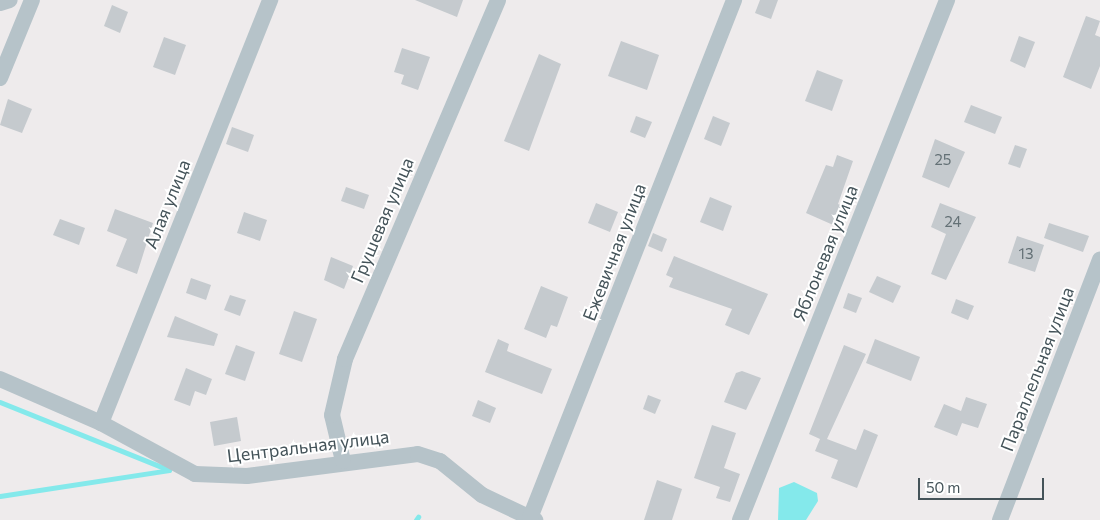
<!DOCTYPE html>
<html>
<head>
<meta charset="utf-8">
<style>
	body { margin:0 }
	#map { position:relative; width:1100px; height:520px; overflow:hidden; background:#eeebec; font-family:Commissioner,sans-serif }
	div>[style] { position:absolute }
	.water>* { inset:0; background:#84e9eb }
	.stream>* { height:5px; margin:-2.5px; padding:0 2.5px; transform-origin:2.5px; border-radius:2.5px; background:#84e9eb }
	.building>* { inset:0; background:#c5cace }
	.minor>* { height:16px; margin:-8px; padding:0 8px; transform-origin:8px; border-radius:8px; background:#b6c3c9 }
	span { translate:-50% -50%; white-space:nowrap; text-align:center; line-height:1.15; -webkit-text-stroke:4px #fff; paint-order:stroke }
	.number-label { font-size:15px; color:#647176 }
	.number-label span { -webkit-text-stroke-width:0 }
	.street-label { font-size:18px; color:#445359 }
	.scale { position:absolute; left:918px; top:478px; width:126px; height:22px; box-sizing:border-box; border:2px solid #445359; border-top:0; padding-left:6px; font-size:15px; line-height:18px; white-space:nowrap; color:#445359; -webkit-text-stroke:4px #fff; paint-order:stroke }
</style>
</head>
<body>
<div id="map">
	<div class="water">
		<div style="clip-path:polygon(794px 482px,817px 493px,818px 501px,806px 520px,778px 520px,779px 488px)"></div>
	</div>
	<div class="stream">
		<div style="left:0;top:402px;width:182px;rotate:21.9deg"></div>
		<div style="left:0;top:496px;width:171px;rotate:-8.7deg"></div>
		<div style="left:416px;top:520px;width:4px;rotate:-56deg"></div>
	</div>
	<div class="building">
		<div style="clip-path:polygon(415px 0,463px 0,457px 17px)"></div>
		<div style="clip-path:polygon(760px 0,778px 0,771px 19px,755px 13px)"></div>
		<div style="clip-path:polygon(112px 5px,128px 12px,120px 33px,104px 26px)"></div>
		<div style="clip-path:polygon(1086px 16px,1100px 21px,1095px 35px,1100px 37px,1100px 66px,1091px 89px,1063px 77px)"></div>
		<div style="clip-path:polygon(1019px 36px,1035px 42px,1025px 68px,1010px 61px)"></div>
		<div style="clip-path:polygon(164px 37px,186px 45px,175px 75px,153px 67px)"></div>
		<div style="clip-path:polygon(621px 41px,659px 55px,647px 90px,608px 76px)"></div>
		<div style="clip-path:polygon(402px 48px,430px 57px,418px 90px,401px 84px,404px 75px,394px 72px)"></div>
		<div style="clip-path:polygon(539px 54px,561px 64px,529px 151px,504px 141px)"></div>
		<div style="clip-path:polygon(817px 70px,843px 80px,832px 111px,805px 101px)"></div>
		<div style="clip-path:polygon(8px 99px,32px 109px,22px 133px,0 125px)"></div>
		<div style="clip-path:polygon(971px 105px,1002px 117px,995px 134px,964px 122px)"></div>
		<div style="clip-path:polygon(636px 116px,652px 122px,645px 138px,630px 132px)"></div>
		<div style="clip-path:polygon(713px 116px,730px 123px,721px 146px,704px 139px)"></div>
		<div style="clip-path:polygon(232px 127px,254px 135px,248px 152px,226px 144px)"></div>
		<div style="clip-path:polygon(935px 139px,965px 152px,949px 188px,922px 177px)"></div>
		<div style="clip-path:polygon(1015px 145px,1027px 149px,1020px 168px,1008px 164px)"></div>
		<div style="clip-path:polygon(837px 155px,853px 161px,838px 204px,849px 209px,840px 228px,806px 213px,826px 165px,833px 167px)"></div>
		<div style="clip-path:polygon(346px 187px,369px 195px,364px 209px,341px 201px)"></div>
		<div style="clip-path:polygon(710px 197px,732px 206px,723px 231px,700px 222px)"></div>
		<div style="clip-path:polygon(596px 203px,618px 212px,610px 232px,588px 223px)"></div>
		<div style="clip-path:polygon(940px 203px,976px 217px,946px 280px,931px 274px,946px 234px,931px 227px)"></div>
		<div style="clip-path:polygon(115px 209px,153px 223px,137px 274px,116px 266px,127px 239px,107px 231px)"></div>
		<div style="clip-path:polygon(244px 212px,267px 220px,260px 241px,237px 233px)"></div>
		<div style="clip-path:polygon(60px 219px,85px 228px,79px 245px,53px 235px)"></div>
		<div style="clip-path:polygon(1049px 223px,1089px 236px,1083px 252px,1044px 238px)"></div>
		<div style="clip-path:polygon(653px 233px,667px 239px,662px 252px,648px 246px)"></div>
		<div style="clip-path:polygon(1017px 236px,1044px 245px,1035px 272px,1008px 263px)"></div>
		<div style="clip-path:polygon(674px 256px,768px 294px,749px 335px,725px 325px,732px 309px,669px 287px,673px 278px,666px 275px)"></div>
		<div style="clip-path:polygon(331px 257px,353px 266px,344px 289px,324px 280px)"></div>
		<div style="clip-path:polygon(877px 276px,901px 286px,893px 303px,869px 292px)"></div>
		<div style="clip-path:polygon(191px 278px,211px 285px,206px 300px,186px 293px)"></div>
		<div style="clip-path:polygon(541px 286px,568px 297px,557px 327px,551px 325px,546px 338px,524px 329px)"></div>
		<div style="clip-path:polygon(848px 293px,862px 298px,856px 313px,843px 308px)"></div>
		<div style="clip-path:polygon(230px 295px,246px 300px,240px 316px,224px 310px)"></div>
		<div style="clip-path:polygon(956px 299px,974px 306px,968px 320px,951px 313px)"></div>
		<div style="clip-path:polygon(294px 311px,317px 319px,302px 362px,279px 354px)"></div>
		<div style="clip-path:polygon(175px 316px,218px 334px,214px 346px,167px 337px)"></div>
		<div style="clip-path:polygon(498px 339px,509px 344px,507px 351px,552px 369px,542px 394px,485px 372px)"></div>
		<div style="clip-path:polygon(875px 339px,920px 357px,911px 381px,866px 363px)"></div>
		<div style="clip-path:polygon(236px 345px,255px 352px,245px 381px,225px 374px)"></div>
		<div style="clip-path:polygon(844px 345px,866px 354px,827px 439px,856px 450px,864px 429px,878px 435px,857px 488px,831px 478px,838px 460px,815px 451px,820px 439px,809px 434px)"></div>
		<div style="clip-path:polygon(186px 368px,212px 379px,206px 395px,195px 391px,190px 406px,174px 400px)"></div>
		<div style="clip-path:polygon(742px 371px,761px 378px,746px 410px,724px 402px,736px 373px)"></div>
		<div style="clip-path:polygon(648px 395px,661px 400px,655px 414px,643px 409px)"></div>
		<div style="clip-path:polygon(966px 397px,987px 404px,978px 428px,962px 423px,957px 436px,934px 427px,944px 404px,961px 411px)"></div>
		<div style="clip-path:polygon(478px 400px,496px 408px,490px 423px,472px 416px)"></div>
		<div style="clip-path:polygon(237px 417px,241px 441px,214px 446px,210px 422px)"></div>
		<div style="clip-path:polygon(712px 425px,736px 433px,724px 468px,740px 474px,730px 502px,716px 498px,720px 487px,694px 478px)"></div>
		<div style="clip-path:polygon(657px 480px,682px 489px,672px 520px,644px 520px)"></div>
	</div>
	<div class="minor">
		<div style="left:0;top:3px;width:10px;rotate:-17deg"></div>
		<div style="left:0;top:78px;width:84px;rotate:-67.7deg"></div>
		<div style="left:0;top:379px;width:110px;rotate:23.5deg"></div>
		<div style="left:101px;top:423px;width:107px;rotate:28.5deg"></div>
		<div style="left:195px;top:474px;width:52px;rotate:2.2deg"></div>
		<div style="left:247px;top:476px;width:172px;rotate:-7.3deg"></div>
		<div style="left:418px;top:454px;width:23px;rotate:18deg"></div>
		<div style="left:440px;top:461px;width:54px;rotate:39deg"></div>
		<div style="left:482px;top:495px;width:59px;rotate:25.3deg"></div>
		<div style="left:101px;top:423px;width:456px;rotate:-68.2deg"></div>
		<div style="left:343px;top:461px;width:47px;rotate:-103.4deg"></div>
		<div style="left:332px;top:415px;width:57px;rotate:-76.9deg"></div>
		<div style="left:345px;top:359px;width:390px;rotate:-66.9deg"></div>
		<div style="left:530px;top:518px;width:557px;rotate:-68.5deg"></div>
		<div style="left:740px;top:520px;width:560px;rotate:-68.29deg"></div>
		<div style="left:1000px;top:520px;width:279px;rotate:-69deg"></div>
	</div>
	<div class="number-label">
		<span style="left:943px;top:160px">25</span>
		<span style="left:953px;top:222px">24</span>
		<span style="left:1026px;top:254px">13</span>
	</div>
	<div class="street-label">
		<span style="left:167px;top:204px;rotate:-68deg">Алая улица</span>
		<span style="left:382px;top:220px;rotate:-67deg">Грушевая улица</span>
		<span style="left:614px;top:252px;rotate:-69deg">Ежевичная улица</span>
		<span style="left:825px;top:253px;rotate:-68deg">Яблоневая улица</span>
		<span style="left:1037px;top:369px;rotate:-69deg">Параллельная улица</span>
		<span style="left:308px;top:446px;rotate:-7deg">Центральная улица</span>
	</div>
	<div class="scale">50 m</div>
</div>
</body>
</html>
